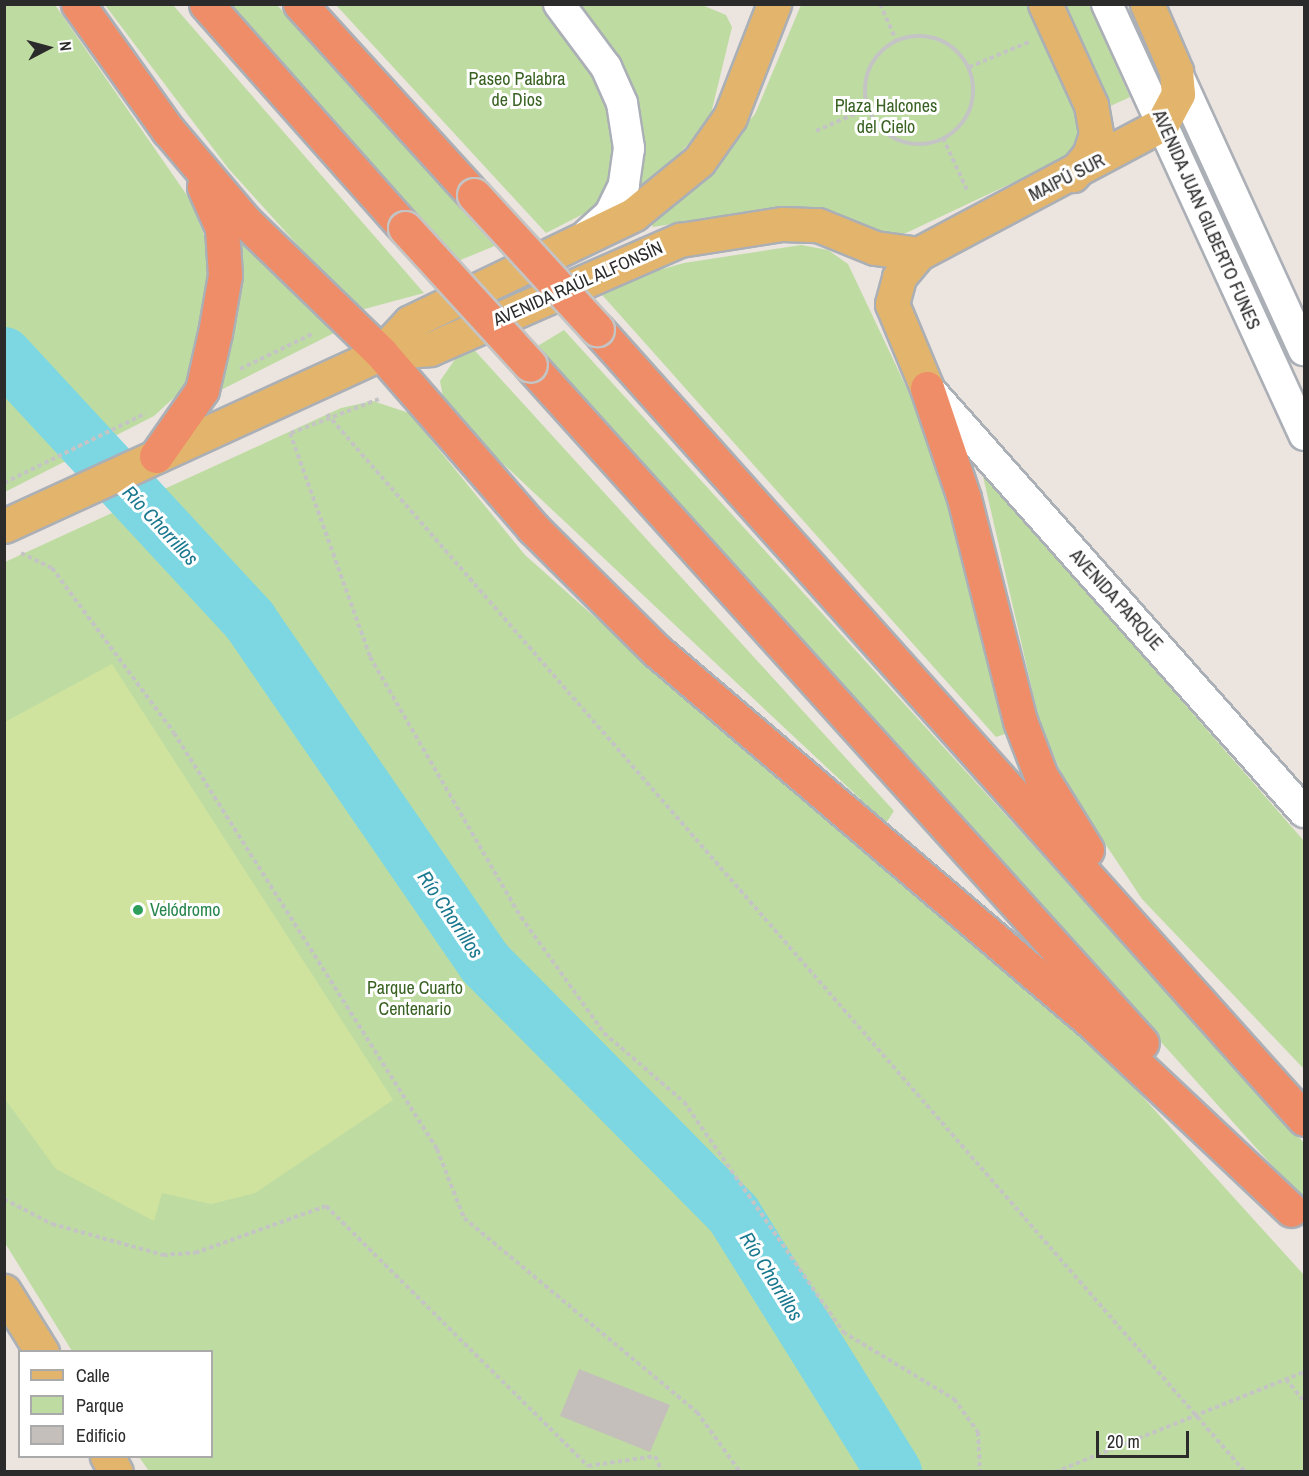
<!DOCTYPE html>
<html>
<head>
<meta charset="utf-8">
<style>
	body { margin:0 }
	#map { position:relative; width:1309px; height:1476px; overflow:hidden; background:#ebe4df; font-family:"Archivo Narrow",sans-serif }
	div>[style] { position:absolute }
	.green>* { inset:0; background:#bedca1 }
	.pitch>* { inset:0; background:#d0e39e }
	.river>* { height:56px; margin:-28px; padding:0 28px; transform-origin:28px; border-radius:28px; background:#7cd7e3 }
	.building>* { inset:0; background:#c4bfba }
	.path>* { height:4px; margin-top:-2px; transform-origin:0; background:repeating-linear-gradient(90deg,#c4c4c4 0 4.5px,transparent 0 7.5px) }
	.path>.ring { margin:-2px; padding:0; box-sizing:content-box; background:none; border:4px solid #c4c4c4; border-radius:50% }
	.roads { filter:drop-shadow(2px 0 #abafb6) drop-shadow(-2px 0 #abafb6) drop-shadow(0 2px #abafb6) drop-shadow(0 -2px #abafb6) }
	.minor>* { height:30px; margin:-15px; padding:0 15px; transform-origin:15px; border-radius:15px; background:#fff }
	.major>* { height:33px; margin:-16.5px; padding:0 16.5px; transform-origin:16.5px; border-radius:16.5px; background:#e3b56c }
	.highway>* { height:33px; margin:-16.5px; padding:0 16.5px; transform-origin:16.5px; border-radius:16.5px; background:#ee8d67 }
	.bridges { filter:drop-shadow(2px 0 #c4c4c4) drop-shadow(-2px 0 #c4c4c4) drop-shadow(0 2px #c4c4c4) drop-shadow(0 -2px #c4c4c4) }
	.highway-bridge>* { height:33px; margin:-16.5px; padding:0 16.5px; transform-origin:16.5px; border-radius:16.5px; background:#ee8d67 }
	.dots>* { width:16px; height:16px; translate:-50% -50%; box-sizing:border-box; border:3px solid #fff; border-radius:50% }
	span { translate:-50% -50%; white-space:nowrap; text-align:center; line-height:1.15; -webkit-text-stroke:6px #fff; paint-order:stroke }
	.park-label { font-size:18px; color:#396222 }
	.street-label { font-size:18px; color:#2b2b2b }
	.leisure-label { font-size:18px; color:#27864d }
	.left { translate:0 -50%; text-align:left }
	.water-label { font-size:20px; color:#1b798f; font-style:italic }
	.frame { position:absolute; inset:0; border:6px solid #2b2b2b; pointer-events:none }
	.legend { position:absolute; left:18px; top:1350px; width:195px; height:108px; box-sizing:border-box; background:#fff; border:2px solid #aaa; margin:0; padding:8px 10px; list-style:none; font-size:18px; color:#2b2b2b }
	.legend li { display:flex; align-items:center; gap:12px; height:30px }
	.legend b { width:30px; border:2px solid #aaa }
	.north { position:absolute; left:18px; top:18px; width:60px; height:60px; -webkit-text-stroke:4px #fff; paint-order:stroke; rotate:84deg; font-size:16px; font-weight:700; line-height:24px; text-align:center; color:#2b2b2b }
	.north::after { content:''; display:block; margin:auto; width:21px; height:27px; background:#2b2b2b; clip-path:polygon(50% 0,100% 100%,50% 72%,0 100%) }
	.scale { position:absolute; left:1096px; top:1431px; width:93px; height:27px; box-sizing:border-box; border:3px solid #2b2b2b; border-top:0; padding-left:8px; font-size:18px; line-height:21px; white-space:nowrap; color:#2b2b2b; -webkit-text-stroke:4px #fff; paint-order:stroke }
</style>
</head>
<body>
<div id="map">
	<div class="green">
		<div style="clip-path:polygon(5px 5px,55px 5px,191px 201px,213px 259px,189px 375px,180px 392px,154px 416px,5px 492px)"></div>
		<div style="clip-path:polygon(105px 5px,173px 5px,424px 293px,357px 311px,228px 168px)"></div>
		<div style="clip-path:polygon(229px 5px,277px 5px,497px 245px,458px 261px)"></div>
		<div style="clip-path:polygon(336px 5px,546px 5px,589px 59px,612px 107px,612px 172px,601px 205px,546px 233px)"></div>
		<div style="clip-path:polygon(572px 5px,702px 5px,726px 15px,732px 27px,709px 122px,664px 170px,632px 193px,637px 175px)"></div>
		<div style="clip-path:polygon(801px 5px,1031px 5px,1084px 130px,1074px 154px,906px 233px,880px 234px,785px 206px,653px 227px,649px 220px,709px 168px,755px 114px)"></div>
		<div style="clip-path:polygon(1057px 5px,1089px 5px,1130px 97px,1104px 109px)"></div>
		<div style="clip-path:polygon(1197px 149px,1271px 316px,1264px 320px,1190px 153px)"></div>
		<div style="clip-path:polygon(236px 227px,334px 333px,213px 394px)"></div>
		<div style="clip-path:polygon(801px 245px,828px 250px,848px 264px,910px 395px,941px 477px,1005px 734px,996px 737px,596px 288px,684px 263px)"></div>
		<div style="clip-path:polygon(564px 330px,1304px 1143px,1304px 1201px,536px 347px)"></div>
		<div style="clip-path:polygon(467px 342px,894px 811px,886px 823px,464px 427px,444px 402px,440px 381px)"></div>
		<div style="clip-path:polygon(373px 401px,409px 413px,525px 555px,589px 612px,1093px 1042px,1304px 1275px,1304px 1471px,149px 1471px,139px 1457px,212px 1456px,212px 1352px,72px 1351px,5px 1243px,5px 562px,341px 408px)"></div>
		<div style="clip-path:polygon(982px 472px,1304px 841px,1304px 1069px,1142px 899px,1068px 788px,1040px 724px)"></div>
	</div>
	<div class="pitch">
		<div style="clip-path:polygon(112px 664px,393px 1100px,255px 1193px,211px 1204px,162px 1193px,154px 1221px,56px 1169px,5px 1099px,5px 722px)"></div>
	</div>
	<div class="river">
		<div style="left:4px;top:355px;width:362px;rotate:47.2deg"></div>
		<div style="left:250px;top:621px;width:415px;rotate:55.5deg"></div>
		<div style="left:485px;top:963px;width:354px;rotate:45.3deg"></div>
		<div style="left:734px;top:1215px;width:303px;rotate:58.1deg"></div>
	</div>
	<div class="building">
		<div style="clip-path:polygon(579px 1369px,670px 1405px,650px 1452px,560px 1416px)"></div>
	</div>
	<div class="path">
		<div style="left:880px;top:4px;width:39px;rotate:66deg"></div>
		<div class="ring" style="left:865px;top:36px;width:104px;height:104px"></div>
		<div style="left:969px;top:67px;width:65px;rotate:-22.6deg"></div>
		<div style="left:816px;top:131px;width:57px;rotate:-23.9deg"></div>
		<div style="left:943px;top:138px;width:60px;rotate:65.2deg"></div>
		<div style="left:240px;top:369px;width:82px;rotate:-25.9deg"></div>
		<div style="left:327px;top:414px;width:1401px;rotate:49.05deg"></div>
		<div style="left:290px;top:433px;width:238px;rotate:70.3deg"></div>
		<div style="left:370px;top:657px;width:301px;rotate:59.9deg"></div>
		<div style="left:521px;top:917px;width:143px;rotate:54.4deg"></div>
		<div style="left:604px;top:1033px;width:106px;rotate:40.8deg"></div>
		<div style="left:684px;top:1102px;width:280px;rotate:55.3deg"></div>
		<div style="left:843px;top:1332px;width:130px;rotate:31.1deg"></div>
		<div style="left:954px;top:1399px;width:41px;rotate:54deg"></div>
		<div style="left:978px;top:1432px;width:40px;rotate:87.1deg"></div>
		<div style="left:291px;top:433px;width:94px;rotate:-21.1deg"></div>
		<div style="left:4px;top:483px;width:158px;rotate:-26.2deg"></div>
		<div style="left:21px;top:553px;width:34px;rotate:26deg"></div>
		<div style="left:52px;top:568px;width:205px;rotate:53.5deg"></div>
		<div style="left:174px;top:733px;width:492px;rotate:57.7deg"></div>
		<div style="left:437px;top:1149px;width:74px;rotate:68.6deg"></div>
		<div style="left:464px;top:1218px;width:303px;rotate:39.8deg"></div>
		<div style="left:697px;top:1412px;width:74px;rotate:54.4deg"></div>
		<div style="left:4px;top:1199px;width:54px;rotate:27.5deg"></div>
		<div style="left:52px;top:1224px;width:115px;rotate:15.6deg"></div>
		<div style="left:163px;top:1255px;width:32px;rotate:-4deg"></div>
		<div style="left:195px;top:1253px;width:139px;rotate:-19.7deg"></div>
		<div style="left:326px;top:1206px;width:369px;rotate:44.8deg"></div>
		<div style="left:588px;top:1466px;width:68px;rotate:-8.5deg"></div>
		<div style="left:655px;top:1456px;width:17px;rotate:66deg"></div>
		<div style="left:1286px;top:1379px;width:28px;rotate:51deg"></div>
		<div style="left:1055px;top:1472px;width:268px;rotate:-21.9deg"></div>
	</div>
	<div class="roads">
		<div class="minor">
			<div style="left:559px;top:4px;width:79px;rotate:53.3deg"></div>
			<div style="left:606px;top:67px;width:39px;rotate:66deg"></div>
			<div style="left:622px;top:103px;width:46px;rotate:81.2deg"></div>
			<div style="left:629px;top:148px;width:37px;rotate:98deg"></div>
			<div style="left:624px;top:185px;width:32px;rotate:116deg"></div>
			<div style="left:610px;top:214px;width:31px;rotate:138deg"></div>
			<div style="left:1107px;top:4px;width:474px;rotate:65.4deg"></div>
			<div style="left:1176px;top:71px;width:307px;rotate:65.4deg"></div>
			<div style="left:928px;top:388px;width:567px;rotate:48.43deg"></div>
		</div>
		<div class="major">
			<div style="left:1045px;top:4px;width:111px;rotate:65.5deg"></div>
			<div style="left:1091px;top:105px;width:29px;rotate:80deg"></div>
			<div style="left:1096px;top:134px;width:22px;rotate:108deg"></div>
			<div style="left:1089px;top:155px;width:26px;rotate:129deg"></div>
			<div style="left:381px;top:353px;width:42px;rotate:-46.9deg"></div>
			<div style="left:410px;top:322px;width:249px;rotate:-25.7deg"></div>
			<div style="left:634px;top:214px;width:84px;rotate:-39.2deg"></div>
			<div style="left:699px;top:161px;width:54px;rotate:-54.8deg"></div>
			<div style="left:730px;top:117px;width:121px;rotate:-68.7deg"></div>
			<div style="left:927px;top:388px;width:91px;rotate:-112.6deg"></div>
			<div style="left:892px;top:304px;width:28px;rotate:-75deg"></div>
			<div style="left:899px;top:277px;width:30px;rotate:-50deg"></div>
			<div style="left:918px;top:254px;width:276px;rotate:-28deg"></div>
			<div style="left:1162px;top:124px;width:34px;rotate:-62deg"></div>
			<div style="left:1178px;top:94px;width:23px;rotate:-95deg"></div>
			<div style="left:1176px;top:71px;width:73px;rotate:-113.4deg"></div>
			<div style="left:4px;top:526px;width:415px;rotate:-24.6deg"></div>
			<div style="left:381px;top:353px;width:49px;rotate:-4.7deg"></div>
			<div style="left:430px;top:349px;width:273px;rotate:-23.6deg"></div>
			<div style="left:680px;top:240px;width:103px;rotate:-8.9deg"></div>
			<div style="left:782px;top:224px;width:36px;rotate:2deg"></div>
			<div style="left:818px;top:225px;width:61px;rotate:22deg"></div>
			<div style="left:875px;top:248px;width:43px;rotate:7.9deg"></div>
			<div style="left:4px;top:1291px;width:72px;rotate:58.1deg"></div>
			<div style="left:107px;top:1456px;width:18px;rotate:61deg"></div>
		</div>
		<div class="highway">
			<div style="left:78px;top:4px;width:155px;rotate:54.5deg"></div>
			<div style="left:168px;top:130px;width:119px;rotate:49.8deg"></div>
			<div style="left:245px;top:221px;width:190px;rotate:44.1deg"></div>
			<div style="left:381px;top:353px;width:232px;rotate:49deg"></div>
			<div style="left:533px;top:528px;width:175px;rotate:44.8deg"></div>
			<div style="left:657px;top:651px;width:577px;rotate:40.5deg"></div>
			<div style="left:1096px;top:1026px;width:268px;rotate:43.3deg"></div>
			<div style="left:206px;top:4px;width:300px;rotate:48.4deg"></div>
			<div style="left:300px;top:4px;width:258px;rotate:47.7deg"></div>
			<div style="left:597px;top:329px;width:1060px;rotate:48.17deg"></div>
			<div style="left:530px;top:365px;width:913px;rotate:47.93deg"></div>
			<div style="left:927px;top:388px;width:116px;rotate:71.4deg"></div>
			<div style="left:964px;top:498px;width:230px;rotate:75.9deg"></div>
			<div style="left:1020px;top:721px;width:59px;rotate:69.1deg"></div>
			<div style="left:1041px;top:776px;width:87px;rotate:58.1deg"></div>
			<div style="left:156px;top:456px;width:80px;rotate:-55.1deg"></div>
			<div style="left:202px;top:390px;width:58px;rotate:-77.2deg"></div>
			<div style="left:215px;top:333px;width:59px;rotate:-80.2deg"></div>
			<div style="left:225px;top:275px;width:47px;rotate:-93.7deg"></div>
			<div style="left:222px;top:228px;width:45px;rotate:-113.7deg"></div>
		</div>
	</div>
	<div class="bridges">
		<div class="highway-bridge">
			<div style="left:474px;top:195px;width:182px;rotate:47.5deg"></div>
			<div style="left:405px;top:228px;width:185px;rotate:47.6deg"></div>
		</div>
	</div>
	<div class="dots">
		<div style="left:138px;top:910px;background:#2e9e5b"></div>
	</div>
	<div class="park-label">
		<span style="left:517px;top:90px">Paseo Palabra<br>de Dios</span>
		<span style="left:886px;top:117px">Plaza Halcones<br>del Cielo</span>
		<span style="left:415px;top:999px">Parque Cuarto<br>Centenario</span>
	</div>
	<div class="street-label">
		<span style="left:1067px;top:178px;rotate:-27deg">MAIPÚ SUR</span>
		<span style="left:1206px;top:220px;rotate:66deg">AVENIDA JUAN GILBERTO FUNES</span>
		<span style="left:578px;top:284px;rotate:-24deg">AVENIDA RAÚL ALFONSÍN</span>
		<span style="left:1116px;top:600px;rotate:48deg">AVENIDA PARQUE</span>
	</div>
	<div class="leisure-label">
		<span class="left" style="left:150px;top:910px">Velódromo</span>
	</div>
	<div class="water-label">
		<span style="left:161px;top:525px;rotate:47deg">Río Chorrillos</span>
		<span style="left:451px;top:914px;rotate:56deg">Río Chorrillos</span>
		<span style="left:772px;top:1276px;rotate:58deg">Río Chorrillos</span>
	</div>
	<div class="frame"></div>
	<ul class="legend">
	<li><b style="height:8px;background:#e3b56c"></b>Calle</li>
	<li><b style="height:16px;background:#bedca1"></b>Parque</li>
	<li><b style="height:16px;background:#c4bfba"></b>Edificio</li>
	</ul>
	<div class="north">N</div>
	<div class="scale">20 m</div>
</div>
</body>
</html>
